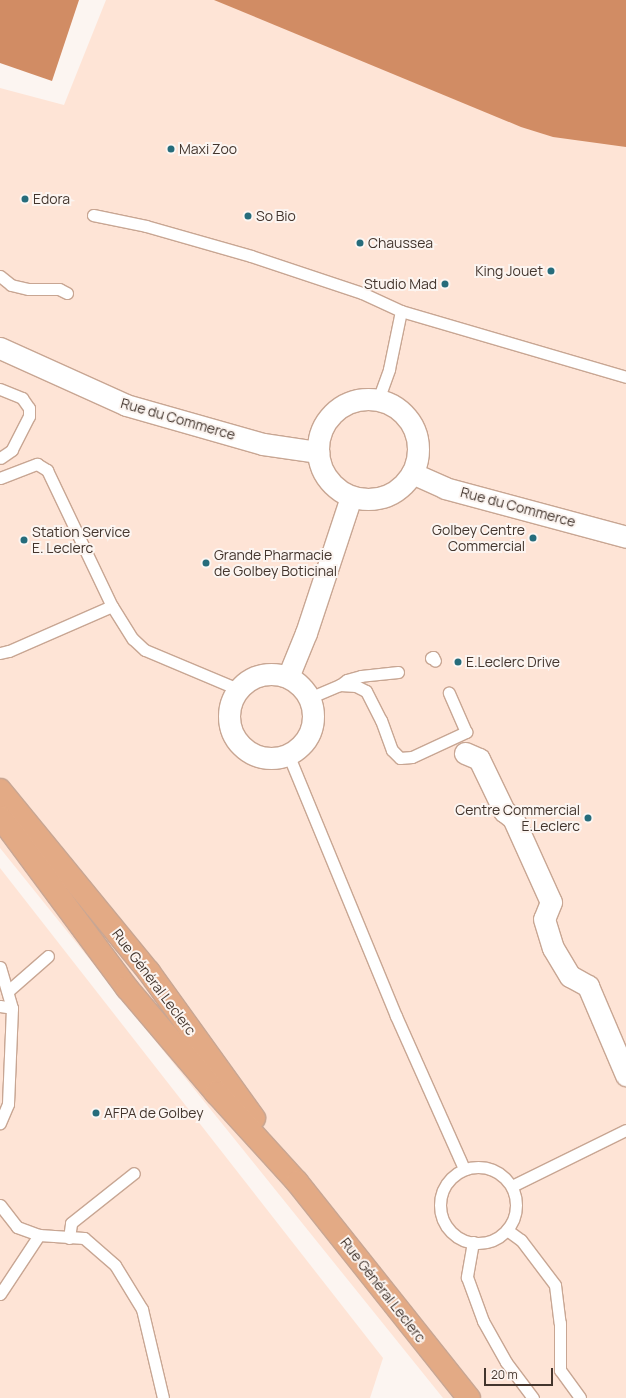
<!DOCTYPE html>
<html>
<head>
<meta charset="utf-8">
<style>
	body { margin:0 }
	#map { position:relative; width:626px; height:1398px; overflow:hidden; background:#fcf5f1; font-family:Manrope,sans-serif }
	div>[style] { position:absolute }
	.built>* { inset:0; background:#fee4d6 }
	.water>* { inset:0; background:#d18c64 }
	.roads { filter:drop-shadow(1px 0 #c8a693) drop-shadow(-1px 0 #c8a693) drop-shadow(0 1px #c8a693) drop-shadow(0 -1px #c8a693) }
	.service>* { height:11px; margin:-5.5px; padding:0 5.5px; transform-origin:5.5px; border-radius:5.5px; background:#fff }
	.service>.ring { margin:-5.5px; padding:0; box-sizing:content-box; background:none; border:11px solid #fff; border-radius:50% }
	.minor>* { height:21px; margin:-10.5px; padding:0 10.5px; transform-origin:10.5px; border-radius:10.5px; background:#fff }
	.minor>.ring { margin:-10.5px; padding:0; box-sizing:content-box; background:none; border:21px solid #fff; border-radius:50% }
	.primary>* { height:22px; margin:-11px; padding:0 11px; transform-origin:11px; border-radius:11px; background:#e3aa85 }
	.dots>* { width:11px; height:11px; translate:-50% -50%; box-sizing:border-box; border:2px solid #fcf5f1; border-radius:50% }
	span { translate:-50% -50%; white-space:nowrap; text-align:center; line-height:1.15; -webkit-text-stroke:4px #fcf5f1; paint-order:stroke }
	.poi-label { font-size:14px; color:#43352d }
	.left { translate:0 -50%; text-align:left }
	.right { translate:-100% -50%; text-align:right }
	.street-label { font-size:14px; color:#43352d }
	.scale { position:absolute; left:484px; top:1368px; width:69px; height:18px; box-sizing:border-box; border:2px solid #43352d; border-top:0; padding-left:5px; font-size:12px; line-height:14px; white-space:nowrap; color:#43352d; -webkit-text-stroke:3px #fcf5f1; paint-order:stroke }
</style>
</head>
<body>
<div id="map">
	<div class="built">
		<div style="clip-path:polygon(106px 0,313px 0,626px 70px,626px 1398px,443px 1398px,0 848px,0 88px,64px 105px)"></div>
		<div style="clip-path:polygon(0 868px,383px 1358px,370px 1398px,0 1398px)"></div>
	</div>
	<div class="water">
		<div style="clip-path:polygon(0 0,79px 0,52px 81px,0 63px)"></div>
		<div style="clip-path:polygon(214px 0,626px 0,626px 147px,553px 137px,521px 127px)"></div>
	</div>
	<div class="roads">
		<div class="service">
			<div style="left:93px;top:215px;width:54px;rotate:11.7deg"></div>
			<div style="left:146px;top:226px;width:109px;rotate:15.9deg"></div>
			<div style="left:251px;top:256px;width:117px;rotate:18.4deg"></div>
			<div style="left:362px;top:293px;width:43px;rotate:24.8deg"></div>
			<div style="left:401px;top:311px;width:234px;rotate:16.3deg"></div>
			<div style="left:0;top:276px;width:14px;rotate:39deg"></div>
			<div style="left:11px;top:285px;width:18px;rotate:13deg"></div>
			<div style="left:29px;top:289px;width:30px"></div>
			<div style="left:59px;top:289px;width:9px;rotate:27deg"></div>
			<div style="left:0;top:389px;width:24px;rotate:22deg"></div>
			<div style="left:22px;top:398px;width:12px;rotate:55deg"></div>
			<div style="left:29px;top:408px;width:8px;rotate:90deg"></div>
			<div style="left:29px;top:416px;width:38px;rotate:117deg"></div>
			<div style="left:12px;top:450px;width:14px;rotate:146deg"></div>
			<div style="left:378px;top:400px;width:33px;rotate:-70deg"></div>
			<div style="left:389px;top:369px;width:59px;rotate:-78.3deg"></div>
			<div style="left:0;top:478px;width:40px;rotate:-21deg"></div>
			<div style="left:37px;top:464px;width:12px;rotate:31deg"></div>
			<div style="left:47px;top:470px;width:151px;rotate:64.5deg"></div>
			<div style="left:112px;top:606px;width:39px;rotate:58deg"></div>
			<div style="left:133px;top:639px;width:16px;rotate:43deg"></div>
			<div style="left:145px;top:650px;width:101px;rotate:22.8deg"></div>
			<div style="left:0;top:653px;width:9px;rotate:-13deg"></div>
			<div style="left:9px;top:651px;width:112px;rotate:-23.6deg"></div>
			<div style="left:431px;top:658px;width:2px;rotate:-27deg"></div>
			<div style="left:433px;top:657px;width:4px;rotate:63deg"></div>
			<div style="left:398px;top:672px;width:37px;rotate:174deg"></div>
			<div style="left:361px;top:676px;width:15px;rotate:164deg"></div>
			<div style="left:347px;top:680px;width:9px;rotate:144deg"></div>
			<div style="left:340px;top:685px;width:16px;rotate:4deg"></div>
			<div style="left:356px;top:686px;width:11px;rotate:27deg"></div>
			<div style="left:366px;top:691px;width:33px;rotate:63deg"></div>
			<div style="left:381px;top:720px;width:32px;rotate:70deg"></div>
			<div style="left:392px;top:750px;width:11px;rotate:45deg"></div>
			<div style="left:400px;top:758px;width:12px;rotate:-5deg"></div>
			<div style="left:412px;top:757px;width:60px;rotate:-24.8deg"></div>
			<div style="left:466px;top:732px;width:43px;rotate:-113.6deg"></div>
			<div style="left:309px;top:698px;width:34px;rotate:-23deg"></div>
			<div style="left:288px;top:754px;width:283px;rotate:67.6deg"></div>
			<div style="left:396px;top:1016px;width:167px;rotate:66deg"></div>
			<div style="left:0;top:967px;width:43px;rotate:73.7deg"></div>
			<div style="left:12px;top:1008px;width:96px;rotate:92.4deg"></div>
			<div style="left:8px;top:1104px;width:21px;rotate:113deg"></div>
			<div style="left:8px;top:991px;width:53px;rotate:-41.2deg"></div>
			<div style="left:0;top:1006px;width:12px;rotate:9deg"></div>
			<div class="ring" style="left:440px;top:1167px;width:65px;height:65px"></div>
			<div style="left:512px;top:1186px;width:127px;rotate:-26.2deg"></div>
			<div style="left:0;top:1205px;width:28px;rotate:52deg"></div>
			<div style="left:17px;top:1227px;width:23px;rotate:20deg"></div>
			<div style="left:39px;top:1235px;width:45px;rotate:3.8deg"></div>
			<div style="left:84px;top:1238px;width:41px;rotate:41.1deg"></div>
			<div style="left:115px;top:1265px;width:52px;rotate:58.5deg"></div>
			<div style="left:142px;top:1309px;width:91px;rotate:76.7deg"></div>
			<div style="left:507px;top:1230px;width:17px;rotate:36deg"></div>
			<div style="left:521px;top:1240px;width:56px;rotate:52.9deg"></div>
			<div style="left:555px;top:1285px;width:38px;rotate:83deg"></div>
			<div style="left:560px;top:1323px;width:47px;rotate:90deg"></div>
			<div style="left:560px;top:1370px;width:34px;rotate:54deg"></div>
			<div style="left:69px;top:1238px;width:15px;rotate:-82deg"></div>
			<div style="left:71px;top:1223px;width:80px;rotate:-38.4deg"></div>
			<div style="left:473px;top:1242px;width:36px;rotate:100deg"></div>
			<div style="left:467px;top:1277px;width:47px;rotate:70deg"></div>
			<div style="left:483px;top:1321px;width:47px;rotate:60.7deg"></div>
			<div style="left:506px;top:1362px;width:45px;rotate:53.1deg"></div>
			<div style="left:0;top:1294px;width:71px;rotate:-56.5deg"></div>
		</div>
		<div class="minor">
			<div style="left:0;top:348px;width:138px;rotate:24.3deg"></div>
			<div style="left:126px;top:405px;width:142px;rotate:15.9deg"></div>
			<div style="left:263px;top:444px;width:56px;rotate:8.3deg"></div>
			<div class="ring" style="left:318px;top:399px;width:79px;height:79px"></div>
			<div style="left:412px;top:473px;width:36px;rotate:24deg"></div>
			<div style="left:445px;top:488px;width:188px;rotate:15.1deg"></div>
			<div class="ring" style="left:229px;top:674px;width:63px;height:63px"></div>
			<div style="left:288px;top:677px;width:48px;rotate:-67.8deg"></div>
			<div style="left:306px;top:633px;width:143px;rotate:-71.7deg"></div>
			<div style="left:465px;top:753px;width:15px;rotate:23deg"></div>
			<div style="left:479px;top:759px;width:58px;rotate:64.3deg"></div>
			<div style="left:504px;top:811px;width:11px;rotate:38deg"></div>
			<div style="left:513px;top:818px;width:92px;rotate:65.7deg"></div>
			<div style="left:551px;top:902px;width:18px;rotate:112deg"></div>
			<div style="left:544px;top:919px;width:30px;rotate:73deg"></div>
			<div style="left:553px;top:948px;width:33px;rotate:59deg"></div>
			<div style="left:570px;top:976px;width:21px;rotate:29deg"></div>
			<div style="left:588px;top:986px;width:97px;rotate:66.9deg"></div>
		</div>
		<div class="primary">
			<div style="left:0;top:790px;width:235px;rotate:50.7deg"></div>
			<div style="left:149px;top:972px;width:180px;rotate:54.3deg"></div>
			<div style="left:0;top:817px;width:213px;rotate:53.4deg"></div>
			<div style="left:127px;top:988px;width:138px;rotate:49.7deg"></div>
			<div style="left:216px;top:1093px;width:120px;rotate:47.7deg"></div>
			<div style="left:297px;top:1182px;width:276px;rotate:51.5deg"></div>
		</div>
	</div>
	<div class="dots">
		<div style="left:171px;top:149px;background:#266c7b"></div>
		<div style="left:25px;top:199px;background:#266c7b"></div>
		<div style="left:248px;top:216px;background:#266c7b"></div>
		<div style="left:360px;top:243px;background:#266c7b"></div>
		<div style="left:551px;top:271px;background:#266c7b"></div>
		<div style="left:445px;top:284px;background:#266c7b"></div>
		<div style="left:533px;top:538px;background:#266c7b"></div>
		<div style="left:24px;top:540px;background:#266c7b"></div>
		<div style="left:206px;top:563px;background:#266c7b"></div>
		<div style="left:458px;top:662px;background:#266c7b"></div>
		<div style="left:588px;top:818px;background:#266c7b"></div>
		<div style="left:96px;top:1113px;background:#266c7b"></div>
	</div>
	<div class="poi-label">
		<span class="left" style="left:179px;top:149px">Maxi Zoo</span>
		<span class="left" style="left:33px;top:199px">Edora</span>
		<span class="left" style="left:256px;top:216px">So Bio</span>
		<span class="left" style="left:368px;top:243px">Chaussea</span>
		<span class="right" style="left:543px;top:271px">King Jouet</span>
		<span class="right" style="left:437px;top:284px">Studio Mad</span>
		<span class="right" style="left:525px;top:538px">Golbey Centre<br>Commercial</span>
		<span class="left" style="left:32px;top:540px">Station Service<br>E. Leclerc</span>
		<span class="left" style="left:214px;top:563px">Grande Pharmacie<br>de Golbey Boticinal</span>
		<span class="left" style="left:466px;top:662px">E.Leclerc Drive</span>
		<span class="right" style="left:580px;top:818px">Centre Commercial<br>E.Leclerc</span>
		<span class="left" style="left:104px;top:1113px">AFPA de Golbey</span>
	</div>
	<div class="street-label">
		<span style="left:178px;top:419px;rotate:16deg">Rue du Commerce</span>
		<span style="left:518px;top:507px;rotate:15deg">Rue du Commerce</span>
		<span style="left:154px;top:982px;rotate:53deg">Rue Général Leclerc</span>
		<span style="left:383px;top:1290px;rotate:52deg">Rue Général Leclerc</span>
	</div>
	<div class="scale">20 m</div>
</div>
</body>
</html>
